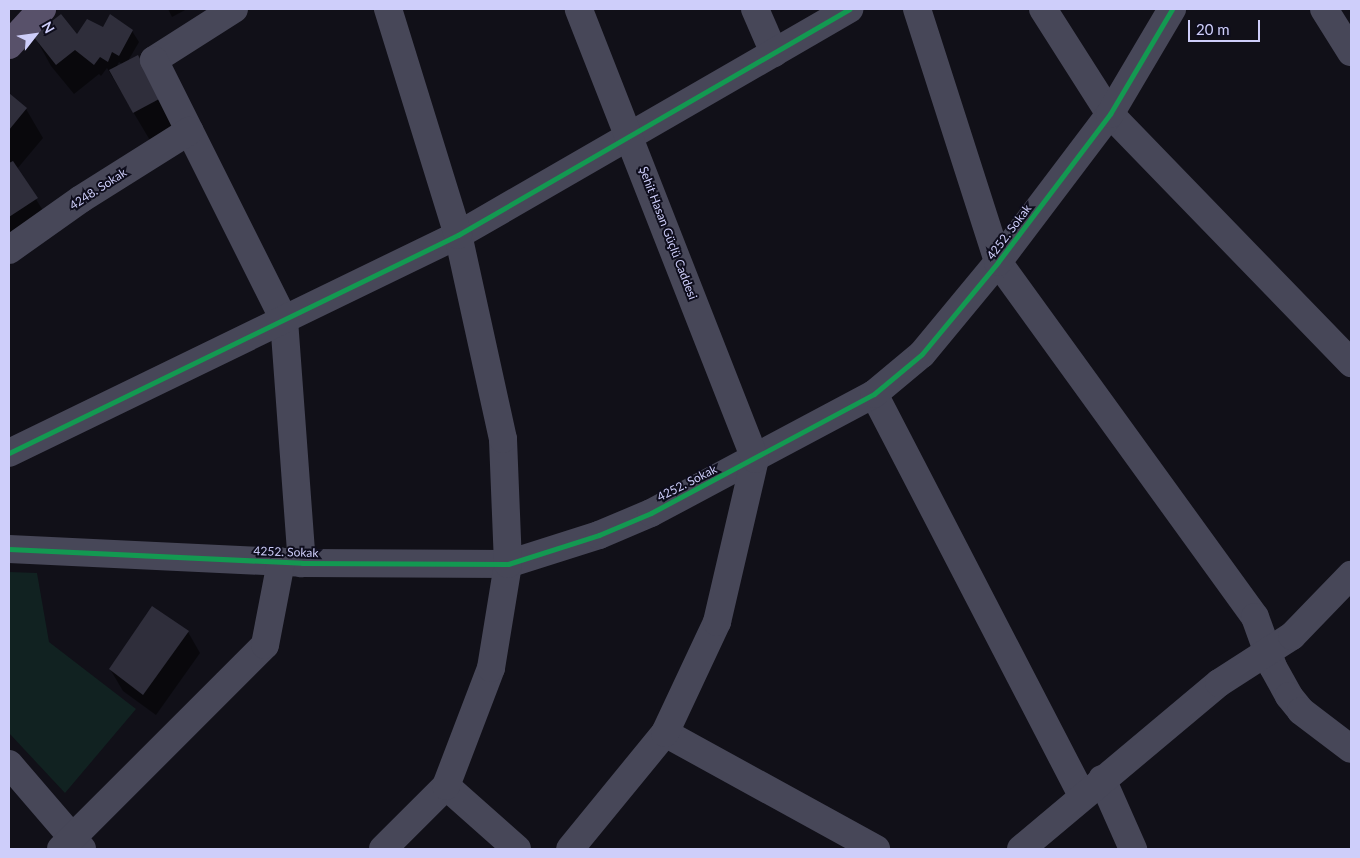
<!DOCTYPE html>
<html>
<head>
<meta charset="utf-8">
<style>
	body { margin:0 }
	#map { position:relative; width:1360px; height:858px; overflow:hidden; background:#111018; font-family:Lato,sans-serif }
	div>[style] { position:absolute }
	.green>* { inset:0; background:#112221 }
	.shadow>* { inset:0; background:#0007 }
	.building>* { inset:0; background:#2f2e3b }
	.minor>* { height:28px; margin:-14px; padding:0 14px; transform-origin:14px; border-radius:14px; background:#474758 }
	.major>* { height:28px; margin:-14px; padding:0 14px; transform-origin:14px; border-radius:14px; background:#58516a }
	.cycleway>* { height:5px; margin:-2.5px; padding:0 2.5px; transform-origin:2.5px; border-radius:2.5px; background:#139951 }
	span { translate:-50% -50%; white-space:nowrap; text-align:center; line-height:1.15; -webkit-text-stroke:4px #0e0d1c; paint-order:stroke }
	.street-label { font-size:12px; color:#cecefa }
	.frame { position:absolute; inset:0; border:10px solid #cecefa; pointer-events:none }
	.north { position:absolute; left:10px; top:10px; width:50px; height:50px; -webkit-text-stroke:4px #0e0d1c; paint-order:stroke; rotate:60deg; font-size:14px; font-weight:700; line-height:20px; text-align:center; color:#cecefa }
	.north::after { content:''; display:block; margin:auto; width:18px; height:22px; background:#cecefa; clip-path:polygon(50% 0,100% 100%,50% 72%,0 100%) }
	.scale { position:absolute; left:1188px; top:20px; width:72px; height:22px; box-sizing:border-box; border:2px solid #cecefa; border-top:0; padding-left:6px; font-size:15px; line-height:18px; white-space:nowrap; color:#cecefa; -webkit-text-stroke:4px #0e0d1c; paint-order:stroke }
</style>
</head>
<body>
<div id="map">
	<div class="green">
		<div style="clip-path:polygon(9px 572px,37px 573px,49px 642px,136px 709px,65px 793px,9px 733px)"></div>
	</div>
	<div class="shadow">
		<div style="clip-path:polygon(168px 9px,187px 9px,172px 17px)"></div>
		<div style="clip-path:polygon(evenodd,104px 28px,132px 31px,139px 42px,128px 61px,138px 56px,177px 127px,151px 142px,107px 68px,101px 76px,99px 74px,74px 94px,51px 66px,35px 37px,79px 40px,104px 28px,119px 62px,122px 64px,116px 68px,119px 62px)"></div>
		<div style="clip-path:polygon(9px 94px,26px 109px,43px 138px,17px 169px,54px 228px,9px 257px)"></div>
		<div style="clip-path:polygon(188px 632px,200px 653px,156px 715px,123px 691px,110px 669px)"></div>
	</div>
	<div class="building">
		<div style="clip-path:polygon(61px 14px,77px 34px,87px 19px,103px 27px,110px 14px,133px 30px,119px 56px,112px 52px,108px 62px,100px 57px,94px 65px,75px 50px,56px 65px,33px 36px)"></div>
		<div style="clip-path:polygon(138px 55px,161px 98px,133px 113px,109px 70px)"></div>
		<div style="clip-path:polygon(9px 93px,27px 108px,9px 130px)"></div>
		<div style="clip-path:polygon(13px 161px,38px 198px,9px 217px,9px 163px)"></div>
		<div style="clip-path:polygon(152px 606px,189px 631px,143px 695px,109px 669px)"></div>
	</div>
	<div class="minor">
		<div style="left:234px;top:9px;width:95px;rotate:147.5deg"></div>
		<div style="left:154px;top:60px;width:291px;rotate:63.4deg"></div>
		<div style="left:284px;top:320px;width:244px;rotate:85.8deg"></div>
		<div style="left:755px;top:9px;width:48px;rotate:66.6deg"></div>
		<div style="left:917px;top:9px;width:266px;rotate:72.2deg"></div>
		<div style="left:998px;top:262px;width:438px;rotate:54.1deg"></div>
		<div style="left:1255px;top:617px;width:53px;rotate:70.2deg"></div>
		<div style="left:1273px;top:667px;width:33px;rotate:61deg"></div>
		<div style="left:1289px;top:696px;width:19px;rotate:51deg"></div>
		<div style="left:1301px;top:711px;width:63px;rotate:37.2deg"></div>
		<div style="left:1043px;top:9px;width:125px;rotate:57.5deg"></div>
		<div style="left:1110px;top:114px;width:347px;rotate:45.9deg"></div>
		<div style="left:1324px;top:9px;width:51px;rotate:57.9deg"></div>
		<div style="left:9px;top:250px;width:88px;rotate:-35.3deg"></div>
		<div style="left:81px;top:199px;width:128px;rotate:-32.2deg"></div>
		<div style="left:874px;top:394px;width:452px;rotate:62.6deg"></div>
		<div style="left:9px;top:453px;width:499px;rotate:-25.9deg"></div>
		<div style="left:458px;top:235px;width:452px;rotate:-30deg"></div>
		<div style="left:9px;top:549px;width:293px;rotate:2.7deg"></div>
		<div style="left:302px;top:563px;width:206px;rotate:0.3deg"></div>
		<div style="left:508px;top:564px;width:96px;rotate:-17.7deg"></div>
		<div style="left:599px;top:535px;width:56px;rotate:-22.9deg"></div>
		<div style="left:651px;top:513px;width:253px;rotate:-28.1deg"></div>
		<div style="left:874px;top:394px;width:62px;rotate:-39.8deg"></div>
		<div style="left:922px;top:354px;width:119px;rotate:-50.4deg"></div>
		<div style="left:998px;top:262px;width:186px;rotate:-52.9deg"></div>
		<div style="left:1110px;top:114px;width:122px;rotate:-59.4deg"></div>
		<div style="left:665px;top:733px;width:241px;rotate:28.8deg"></div>
		<div style="left:9px;top:764px;width:112px;rotate:49.3deg"></div>
		<div style="left:1102px;top:779px;width:77px;rotate:66.1deg"></div>
		<div style="left:446px;top:786px;width:95px;rotate:41.6deg"></div>
		<div style="left:61px;top:849px;width:288px;rotate:-45deg"></div>
		<div style="left:265px;top:645px;width:85px;rotate:-79.1deg"></div>
		<div style="left:383px;top:849px;width:89px;rotate:-45deg"></div>
		<div style="left:446px;top:786px;width:126px;rotate:-69.1deg"></div>
		<div style="left:491px;top:668px;width:105px;rotate:-80.7deg"></div>
		<div style="left:508px;top:564px;width:125px;rotate:-92.3deg"></div>
		<div style="left:503px;top:439px;width:209px;rotate:-102.4deg"></div>
		<div style="left:458px;top:235px;width:237px;rotate:-107.2deg"></div>
		<div style="left:570px;top:849px;width:150px;rotate:-50.7deg"></div>
		<div style="left:665px;top:733px;width:123px;rotate:-64.9deg"></div>
		<div style="left:717px;top:622px;width:167px;rotate:-76.9deg"></div>
		<div style="left:755px;top:459px;width:483px;rotate:-111.4deg"></div>
		<div style="left:1021px;top:849px;width:258px;rotate:-40deg"></div>
		<div style="left:1219px;top:683px;width:87px;rotate:-32.8deg"></div>
		<div style="left:1292px;top:636px;width:85px;rotate:-46deg"></div>
	</div>
	<div class="major">
		<div style="left:9px;top:45px;width:49px;rotate:-47.5deg"></div>
	</div>
	<div class="cycleway">
		<div style="left:9px;top:453px;width:499px;rotate:-25.9deg"></div>
		<div style="left:458px;top:235px;width:452px;rotate:-30deg"></div>
		<div style="left:9px;top:549px;width:293px;rotate:2.7deg"></div>
		<div style="left:302px;top:563px;width:206px;rotate:0.3deg"></div>
		<div style="left:508px;top:564px;width:96px;rotate:-17.7deg"></div>
		<div style="left:599px;top:535px;width:56px;rotate:-22.9deg"></div>
		<div style="left:651px;top:513px;width:253px;rotate:-28.1deg"></div>
		<div style="left:874px;top:394px;width:62px;rotate:-39.8deg"></div>
		<div style="left:922px;top:354px;width:119px;rotate:-50.4deg"></div>
		<div style="left:998px;top:262px;width:186px;rotate:-52.9deg"></div>
		<div style="left:1110px;top:114px;width:122px;rotate:-59.4deg"></div>
	</div>
	<div class="street-label">
		<span style="left:98px;top:189px;rotate:-33deg">4248. Sokak</span>
		<span style="left:1009px;top:232px;rotate:-53deg">4252. Sokak</span>
		<span style="left:668px;top:233px;rotate:69deg">Şehit Hasan Güçlü Caddesi</span>
		<span style="left:687px;top:483px;rotate:-27deg">4252. Sokak</span>
		<span style="left:286px;top:552px;rotate:2deg">4252. Sokak</span>
	</div>
	<div class="frame"></div>
	<div class="north">N</div>
	<div class="scale">20 m</div>
</div>
</body>
</html>
